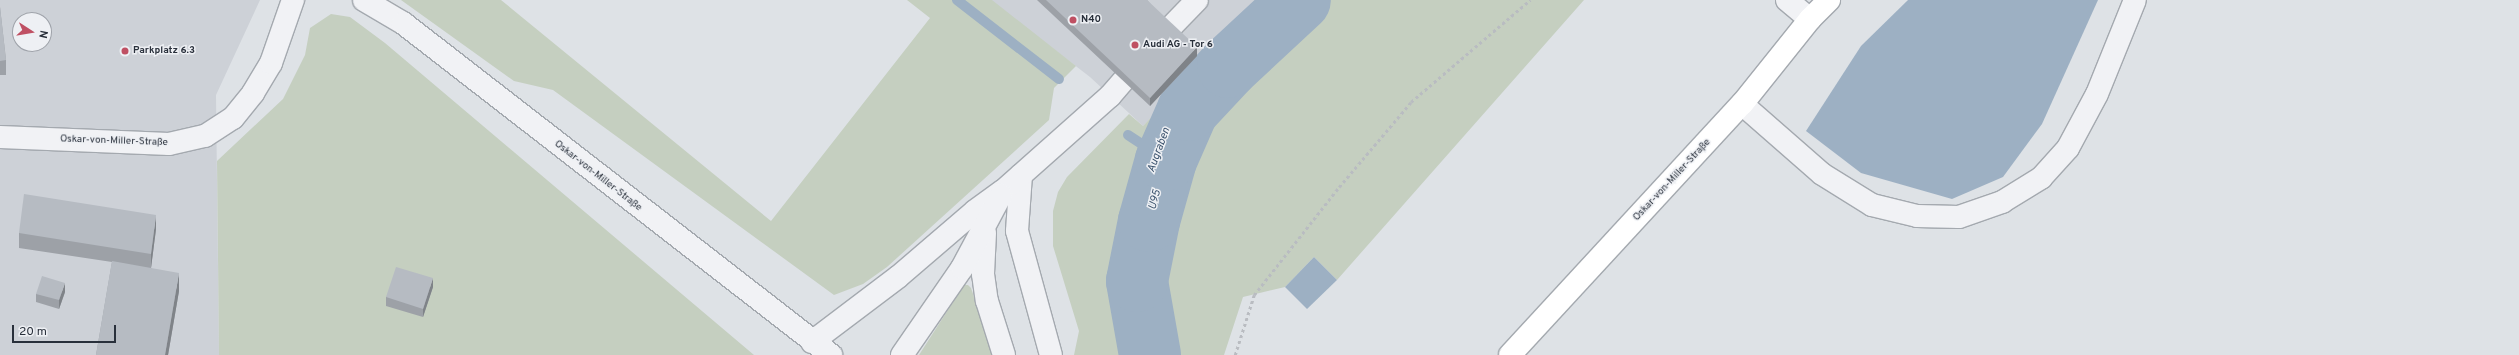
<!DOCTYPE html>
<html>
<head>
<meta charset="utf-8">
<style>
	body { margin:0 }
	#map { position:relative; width:2519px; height:355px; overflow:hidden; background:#dee2e6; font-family:Overpass,sans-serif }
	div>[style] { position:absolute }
	.built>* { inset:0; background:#cdd1d7 }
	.green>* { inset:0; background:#c5cfc0 }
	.water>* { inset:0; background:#9db0c3 }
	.stream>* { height:10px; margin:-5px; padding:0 5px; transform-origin:5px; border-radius:5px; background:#9db0c3 }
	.river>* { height:62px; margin:-31px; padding:0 31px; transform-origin:31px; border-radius:31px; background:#9db0c3 }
	.path>* { height:2.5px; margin-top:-1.25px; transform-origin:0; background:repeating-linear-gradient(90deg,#b9bcc1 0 3px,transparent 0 6px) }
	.roads { filter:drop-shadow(1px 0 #a4a9af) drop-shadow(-1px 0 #a4a9af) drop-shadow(0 1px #a4a9af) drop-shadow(0 -1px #a4a9af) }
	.minor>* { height:22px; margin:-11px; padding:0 11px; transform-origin:11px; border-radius:11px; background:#f1f2f5 }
	.major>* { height:22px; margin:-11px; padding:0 11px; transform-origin:11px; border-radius:11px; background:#fff }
	.wall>* { inset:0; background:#9da1a7 }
	.shaded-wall>* { inset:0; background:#7f8388 }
	.building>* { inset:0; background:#b6bbc2 }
	.dots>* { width:11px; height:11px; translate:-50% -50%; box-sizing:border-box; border:2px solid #eef0f4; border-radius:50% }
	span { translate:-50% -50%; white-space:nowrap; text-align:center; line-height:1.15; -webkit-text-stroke:3px #eef0f4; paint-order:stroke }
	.poi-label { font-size:10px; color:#29303b; font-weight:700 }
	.left { translate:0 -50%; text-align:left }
	.street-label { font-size:10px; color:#29303b }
	.water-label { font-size:11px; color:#38506b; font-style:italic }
	.north { position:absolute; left:12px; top:12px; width:40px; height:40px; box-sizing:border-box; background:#eef0f4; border:1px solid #9fa3aa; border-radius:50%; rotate:102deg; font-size:11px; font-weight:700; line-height:16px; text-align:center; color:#29303b }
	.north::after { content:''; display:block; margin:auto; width:14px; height:18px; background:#bf5063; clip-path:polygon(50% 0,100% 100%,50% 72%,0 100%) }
	.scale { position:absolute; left:12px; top:325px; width:104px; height:18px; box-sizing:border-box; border:2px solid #29303b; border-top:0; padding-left:5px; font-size:12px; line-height:14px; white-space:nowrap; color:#29303b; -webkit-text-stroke:3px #eef0f4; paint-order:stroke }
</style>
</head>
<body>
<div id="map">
	<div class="built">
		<div style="clip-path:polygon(evenodd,0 0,260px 0,216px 95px,219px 355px,0 355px,0 0,20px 20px,44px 20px,44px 44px,20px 44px,20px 20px)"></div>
		<div style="clip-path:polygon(990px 0,1262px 0,1143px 126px,1090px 77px)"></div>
	</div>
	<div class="green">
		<div style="clip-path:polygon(401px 0,501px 0,771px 221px,930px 18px,907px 0,992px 0,1076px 66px,1054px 88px,1049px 120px,887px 267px,863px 284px,834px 295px,553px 90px,514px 81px)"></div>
		<div style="clip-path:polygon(1262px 0,1584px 0,1337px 280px,1314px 257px,1285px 287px,1243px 297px,1224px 355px,1173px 355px,1135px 283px,1136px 355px,1074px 355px,1079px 331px,1053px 246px,1053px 211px,1058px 192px,1067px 177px,1129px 114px,1143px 126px)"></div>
		<div style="clip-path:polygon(331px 14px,350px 17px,385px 43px,754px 355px,219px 355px,217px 161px,283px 99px,305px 55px,310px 28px)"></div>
		<div style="clip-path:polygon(964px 285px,968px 285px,971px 288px,994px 355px,919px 355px)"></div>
	</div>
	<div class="water">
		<div style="clip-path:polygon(1908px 0,2098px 0,2042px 124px,2003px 177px,1952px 199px,1861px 173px,1806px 131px,1861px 46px)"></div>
		<div style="clip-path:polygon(1314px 257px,1337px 280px,1307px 309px,1285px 287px)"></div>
	</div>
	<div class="stream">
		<div style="left:957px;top:0;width:129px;rotate:37.8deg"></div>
		<div style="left:1128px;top:135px;width:45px;rotate:33.3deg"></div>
		<div style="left:1150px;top:355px;width:75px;rotate:-100deg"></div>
		<div style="left:1137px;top:281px;width:61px;rotate:-78.7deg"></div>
		<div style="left:1149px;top:221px;width:63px;rotate:-74.4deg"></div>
		<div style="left:1166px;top:160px;width:55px;rotate:-66.3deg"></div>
		<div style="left:1188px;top:110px;width:59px;rotate:-47.1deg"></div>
		<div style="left:1228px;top:67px;width:99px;rotate:-42.5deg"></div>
	</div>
	<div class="river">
		<div style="left:1150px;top:355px;width:75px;rotate:-100deg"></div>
		<div style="left:1137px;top:281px;width:61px;rotate:-78.7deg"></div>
		<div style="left:1149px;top:221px;width:63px;rotate:-74.4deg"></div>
		<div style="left:1166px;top:160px;width:55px;rotate:-66.3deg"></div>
		<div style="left:1188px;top:110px;width:59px;rotate:-47.1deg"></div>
		<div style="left:1228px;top:67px;width:98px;rotate:-42.9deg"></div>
	</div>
	<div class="path">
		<div style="left:1235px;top:355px;width:63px;rotate:-72.4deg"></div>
		<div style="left:1254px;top:295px;width:137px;rotate:-51.8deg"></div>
		<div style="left:1339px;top:187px;width:111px;rotate:-49.7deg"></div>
		<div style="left:1411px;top:102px;width:157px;rotate:-40.6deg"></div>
	</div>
	<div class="roads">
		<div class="minor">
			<div style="left:364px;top:0;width:45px;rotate:30.5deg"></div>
			<div style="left:403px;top:23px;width:542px;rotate:37.8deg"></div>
			<div style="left:1787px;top:0;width:30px;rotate:40deg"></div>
			<div style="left:1169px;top:29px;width:40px;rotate:-46deg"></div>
			<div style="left:1742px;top:104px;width:106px;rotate:41.2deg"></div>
			<div style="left:1822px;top:174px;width:59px;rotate:31.8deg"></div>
			<div style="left:1872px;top:205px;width:46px;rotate:13.7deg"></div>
			<div style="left:1917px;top:216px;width:42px;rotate:1.4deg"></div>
			<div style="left:1959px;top:217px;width:46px;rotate:-19.2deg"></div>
			<div style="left:2002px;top:202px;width:46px;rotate:-31.6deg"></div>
			<div style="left:2041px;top:178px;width:40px;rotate:-48deg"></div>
			<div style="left:2068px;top:148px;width:61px;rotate:-61.8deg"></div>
			<div style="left:2097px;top:94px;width:101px;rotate:-68deg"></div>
			<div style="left:0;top:137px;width:169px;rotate:2.4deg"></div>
			<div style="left:169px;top:144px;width:37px;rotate:-13deg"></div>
			<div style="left:205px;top:136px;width:33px;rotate:-33deg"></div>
			<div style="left:233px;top:118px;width:32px;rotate:-51deg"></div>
			<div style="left:253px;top:93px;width:35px;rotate:-59deg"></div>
			<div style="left:271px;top:63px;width:67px;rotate:-70.8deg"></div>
			<div style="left:1021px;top:175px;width:56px;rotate:94.1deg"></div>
			<div style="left:1017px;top:231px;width:129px;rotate:74.7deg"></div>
			<div style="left:985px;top:233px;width:41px;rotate:92.8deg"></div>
			<div style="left:983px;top:274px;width:27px;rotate:82deg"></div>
			<div style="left:987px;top:301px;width:57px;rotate:72.5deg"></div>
			<div style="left:812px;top:342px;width:108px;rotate:-37.1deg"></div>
			<div style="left:898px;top:277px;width:101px;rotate:-40.6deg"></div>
			<div style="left:975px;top:211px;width:34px;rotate:-36deg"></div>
			<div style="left:1003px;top:191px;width:143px;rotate:-41.6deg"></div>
			<div style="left:1110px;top:96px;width:20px;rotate:-49deg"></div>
			<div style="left:902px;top:355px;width:106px;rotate:-55.4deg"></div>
			<div style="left:962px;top:268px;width:83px;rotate:-61.9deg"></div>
		</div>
		<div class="major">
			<div style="left:1510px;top:355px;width:342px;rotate:-47.3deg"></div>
			<div style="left:1742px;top:104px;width:109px;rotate:-51.3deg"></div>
			<div style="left:1810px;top:19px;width:27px;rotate:-45deg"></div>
		</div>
	</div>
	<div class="wall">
		<div style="clip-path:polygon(1037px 0,1147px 0,1197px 56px,1150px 106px)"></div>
		<div style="clip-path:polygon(0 7px,6px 60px,6px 75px,0 75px)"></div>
		<div style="clip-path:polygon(156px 229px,151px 268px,179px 291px,168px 355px,96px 355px,112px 262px,19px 248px,19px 233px)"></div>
		<div style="clip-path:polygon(433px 287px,423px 317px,386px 306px,386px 297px)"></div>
		<div style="clip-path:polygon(65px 292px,59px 309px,36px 302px,36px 294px)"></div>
	</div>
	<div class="shaded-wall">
		<div style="clip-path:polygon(1197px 47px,1197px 56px,1150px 106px,1150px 98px)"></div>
		<div style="clip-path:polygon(156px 215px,156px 229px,151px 268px,151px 254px)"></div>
		<div style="clip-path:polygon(179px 273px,179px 291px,168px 355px,165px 355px)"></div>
		<div style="clip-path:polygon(433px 278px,433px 287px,423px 317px,423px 309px)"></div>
		<div style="clip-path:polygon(65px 283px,65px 292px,59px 309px,59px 300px)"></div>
	</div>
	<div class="building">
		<div style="clip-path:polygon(1046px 0,1147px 0,1197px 47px,1150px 98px)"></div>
		<div style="clip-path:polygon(0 7px,6px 60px,0 61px)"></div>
		<div style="clip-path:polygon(24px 194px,156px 215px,151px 254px,19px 233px)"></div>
		<div style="clip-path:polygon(112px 261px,179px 273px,165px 355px,96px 355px)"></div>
		<div style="clip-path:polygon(396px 267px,433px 278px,423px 309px,386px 297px)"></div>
		<div style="clip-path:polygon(42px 276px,65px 283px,59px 300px,36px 294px)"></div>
	</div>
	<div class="dots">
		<div style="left:1073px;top:20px;background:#bf5063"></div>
		<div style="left:1135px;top:45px;background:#bf5063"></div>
		<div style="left:125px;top:51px;background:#bf5063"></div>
	</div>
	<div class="poi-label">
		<span class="left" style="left:1081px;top:20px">N40</span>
		<span class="left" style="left:1143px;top:45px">Audi AG - Tor 6</span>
		<span class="left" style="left:133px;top:51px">Parkplatz 6.3</span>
	</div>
	<div class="street-label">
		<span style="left:114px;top:141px;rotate:2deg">Oskar-von-Miller-Straße</span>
		<span style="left:598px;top:176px;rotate:38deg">Oskar-von-Miller-Straße</span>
		<span style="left:1672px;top:180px;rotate:-47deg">Oskar-von-Miller-Straße</span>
	</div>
	<div class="water-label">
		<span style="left:1159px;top:150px;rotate:-70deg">Augraben</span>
		<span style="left:1155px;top:200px;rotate:-75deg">U95</span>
	</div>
	<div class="north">N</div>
	<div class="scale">20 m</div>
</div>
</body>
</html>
